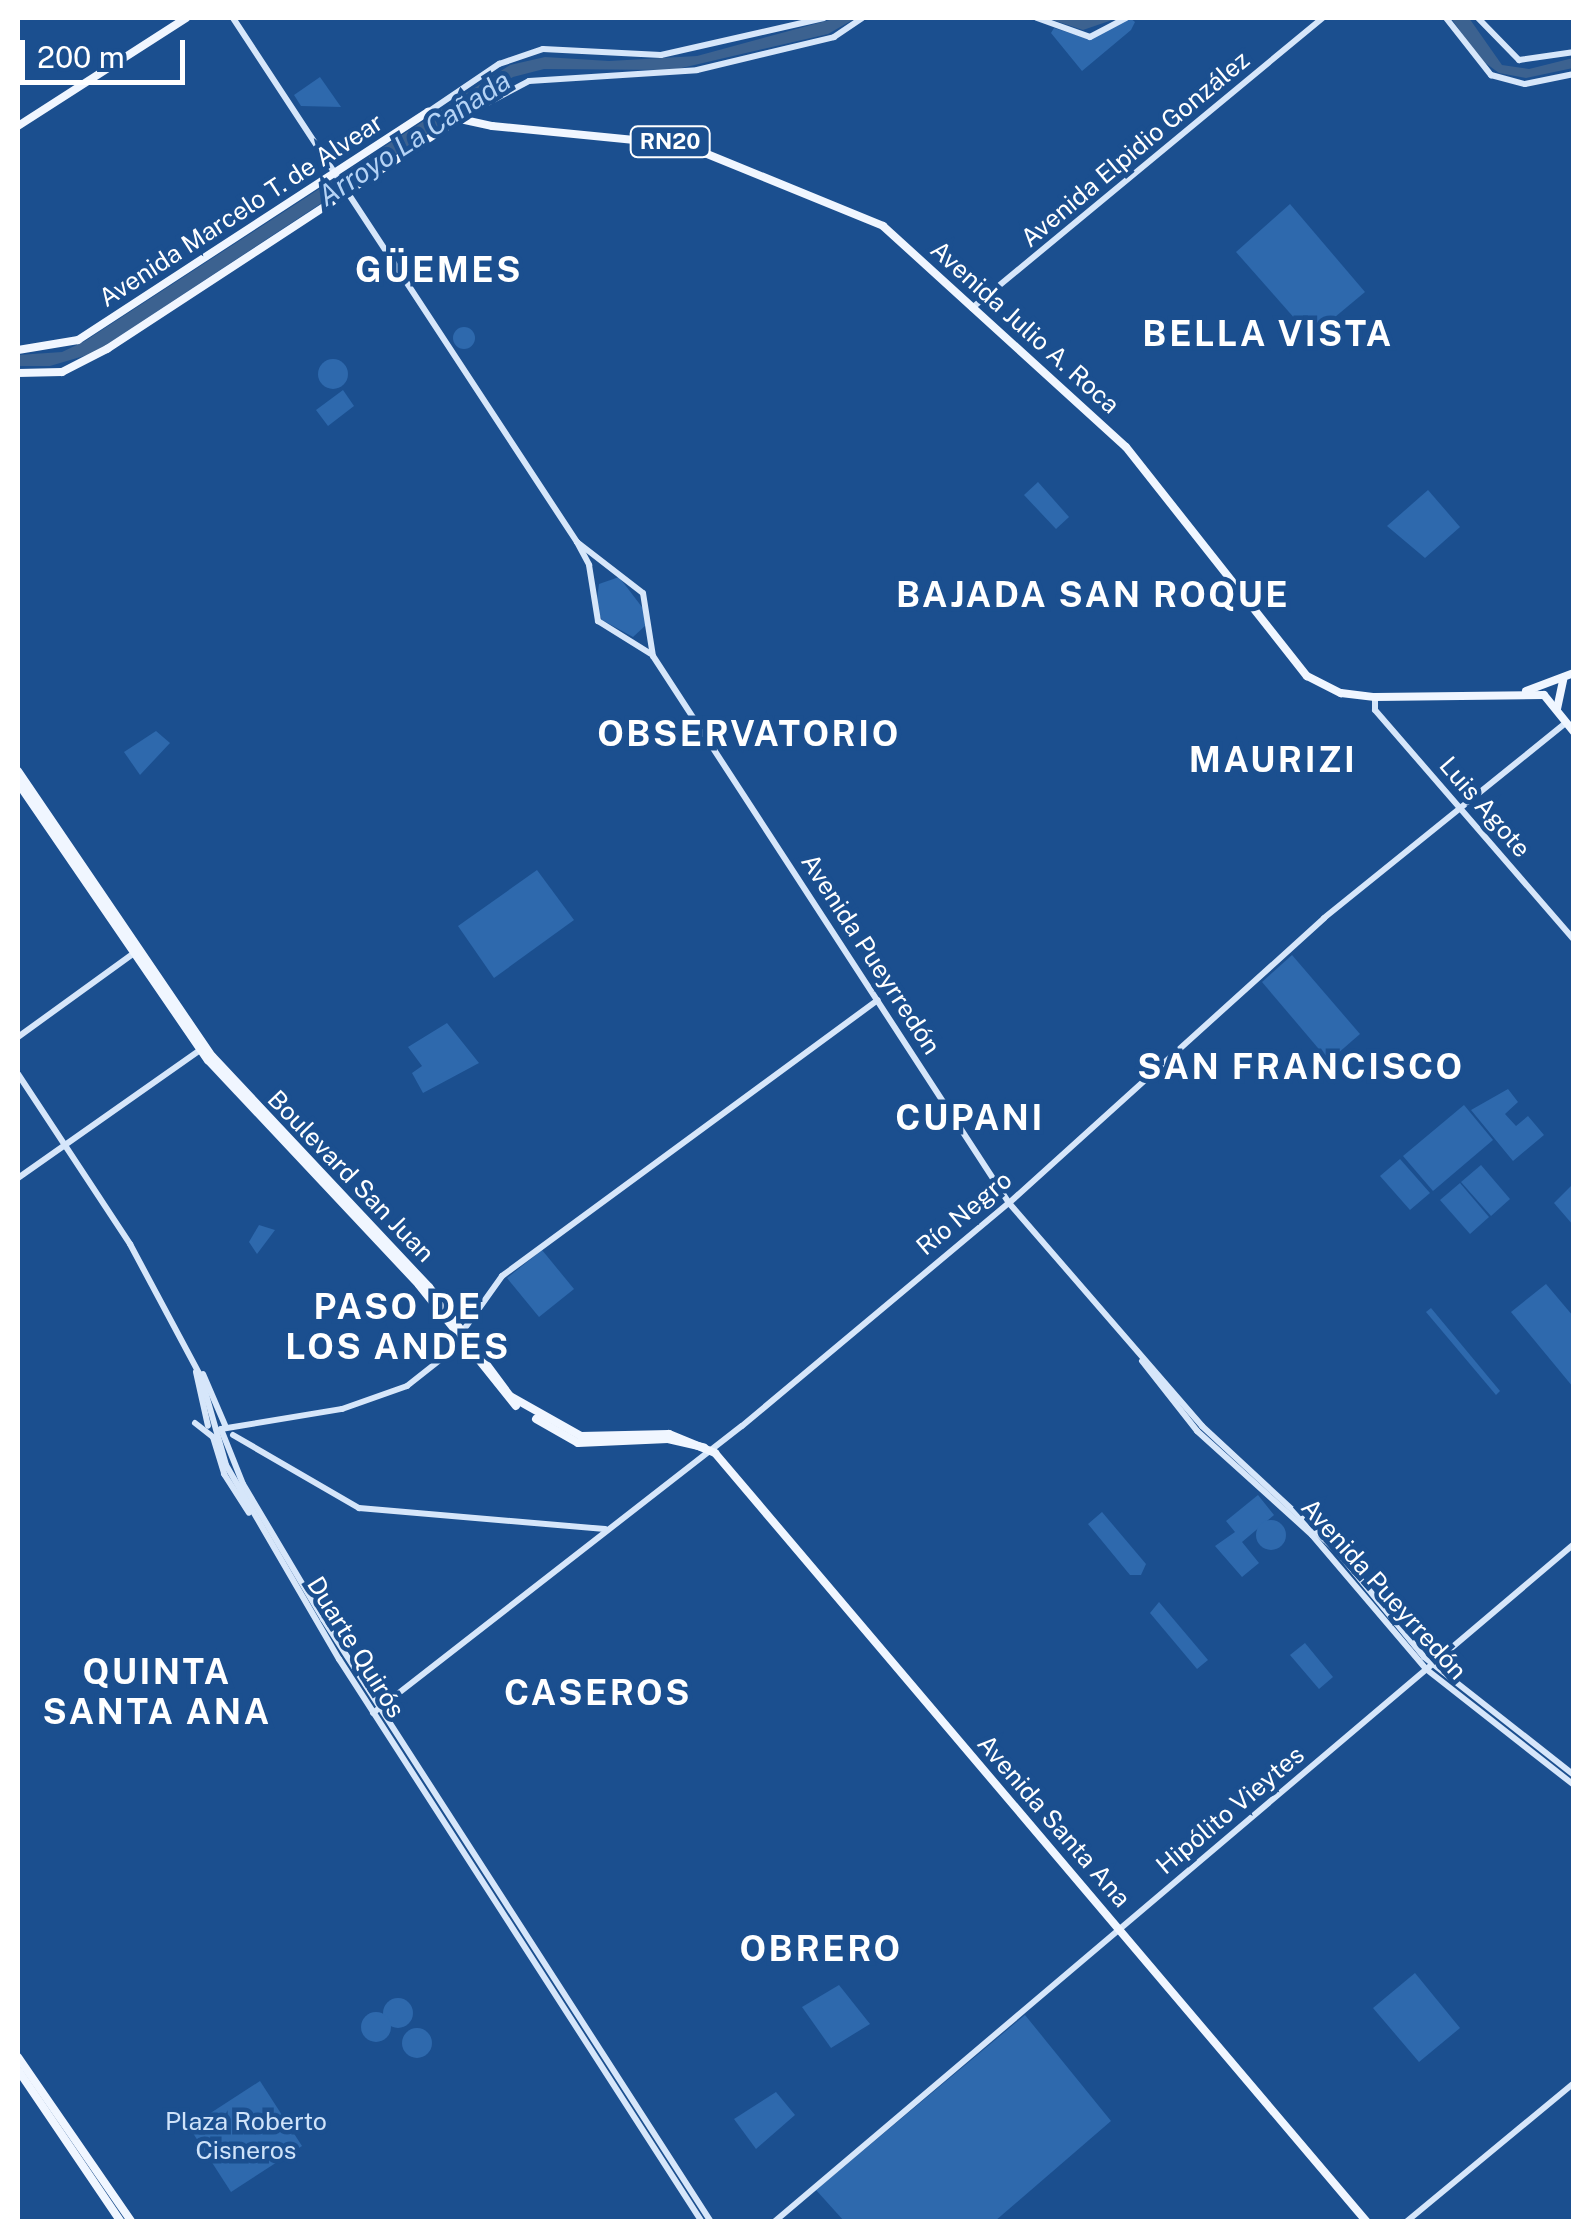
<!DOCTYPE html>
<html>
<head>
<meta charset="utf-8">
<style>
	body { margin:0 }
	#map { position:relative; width:1591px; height:2239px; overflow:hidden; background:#1b4f8f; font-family:"Public Sans",sans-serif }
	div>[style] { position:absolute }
	.green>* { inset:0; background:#2e69ad }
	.round { border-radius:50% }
	.water>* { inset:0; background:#3c6290 }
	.secondary>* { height:6px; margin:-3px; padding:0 3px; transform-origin:3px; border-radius:3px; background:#d6e6fa }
	.primary>* { height:8px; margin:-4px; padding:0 4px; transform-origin:4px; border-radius:4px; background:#f0f6ff }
	.secondary-bridge>* { height:6px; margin:-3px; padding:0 3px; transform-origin:3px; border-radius:3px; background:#d6e6fa }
	span { translate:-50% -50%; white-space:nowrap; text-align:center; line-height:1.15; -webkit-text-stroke:9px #1b4f8f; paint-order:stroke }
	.shield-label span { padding:2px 8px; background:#1b4f8f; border:2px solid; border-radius:8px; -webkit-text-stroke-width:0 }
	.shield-label { font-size:22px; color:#fff; font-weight:700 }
	.street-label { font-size:25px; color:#fff }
	.park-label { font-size:25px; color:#cfe3fa }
	.water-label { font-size:28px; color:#b5d3f5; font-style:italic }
	.district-label { font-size:35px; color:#fff; font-weight:700; letter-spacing:2.5px }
	.frame { position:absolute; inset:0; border:20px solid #fff; pointer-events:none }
	.scale { position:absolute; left:20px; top:40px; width:165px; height:45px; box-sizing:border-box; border:5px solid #fff; border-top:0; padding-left:12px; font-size:30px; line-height:35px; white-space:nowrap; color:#fff; -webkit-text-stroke:8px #1b4f8f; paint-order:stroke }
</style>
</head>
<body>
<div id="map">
	<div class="green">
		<div style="clip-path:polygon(1130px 18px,1135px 22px,1131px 30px,1082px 71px,1051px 33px,1054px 28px,1089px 39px)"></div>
		<div style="clip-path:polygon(320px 77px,341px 107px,301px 106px,294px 95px)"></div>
		<div style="clip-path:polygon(1290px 204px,1365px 292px,1311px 337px,1236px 252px)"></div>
		<div class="round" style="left:453px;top:327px;width:22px;height:22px"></div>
		<div class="round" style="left:318px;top:359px;width:30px;height:30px"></div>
		<div style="clip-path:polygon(343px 390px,354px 406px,328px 426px,316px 410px)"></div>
		<div style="clip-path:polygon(1038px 482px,1069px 517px,1056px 529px,1024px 495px)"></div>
		<div style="clip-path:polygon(1428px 490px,1460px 527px,1425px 558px,1387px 526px)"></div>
		<div style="clip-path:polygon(619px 577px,645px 611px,646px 625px,633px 637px,602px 620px,596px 607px,599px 584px)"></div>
		<div style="clip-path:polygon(156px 731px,170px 743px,140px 775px,124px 752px)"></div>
		<div style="clip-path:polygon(537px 870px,574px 920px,494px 978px,458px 926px)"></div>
		<div style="clip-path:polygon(1292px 955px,1360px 1034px,1329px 1061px,1262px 982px)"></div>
		<div style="clip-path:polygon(447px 1023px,479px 1063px,423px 1093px,412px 1073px,422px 1066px,408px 1047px)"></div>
		<div style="clip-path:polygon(1508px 1089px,1518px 1102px,1505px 1114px,1516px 1126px,1528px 1116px,1544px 1135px,1513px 1161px,1471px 1110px)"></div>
		<div style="clip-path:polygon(1464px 1105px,1493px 1140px,1433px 1191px,1403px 1156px)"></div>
		<div style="clip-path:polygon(1400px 1159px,1430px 1193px,1410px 1210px,1380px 1176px)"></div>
		<div style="clip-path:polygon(1481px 1165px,1510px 1199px,1491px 1216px,1461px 1182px)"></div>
		<div style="clip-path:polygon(1460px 1183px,1489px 1217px,1470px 1234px,1440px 1200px)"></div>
		<div style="clip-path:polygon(1573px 1184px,1574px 1185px,1573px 1225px,1554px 1203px)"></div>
		<div style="clip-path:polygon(259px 1225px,275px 1230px,257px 1254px,249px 1242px)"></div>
		<div style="clip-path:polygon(542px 1250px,574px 1289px,539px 1317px,507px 1278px)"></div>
		<div style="clip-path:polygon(1546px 1284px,1573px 1316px,1573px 1387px,1511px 1312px)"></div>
		<div style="clip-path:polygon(1431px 1308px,1500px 1391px,1496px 1395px,1426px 1312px)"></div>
		<div style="clip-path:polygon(1258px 1495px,1274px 1515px,1242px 1542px,1259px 1563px,1242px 1577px,1215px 1546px,1235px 1532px,1226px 1521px)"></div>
		<div style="clip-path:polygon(1102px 1512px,1146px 1564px,1141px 1575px,1130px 1575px,1088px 1524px)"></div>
		<div class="round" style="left:1256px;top:1520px;width:30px;height:30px"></div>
		<div style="clip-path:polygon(1159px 1602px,1208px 1660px,1197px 1669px,1150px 1613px)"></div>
		<div style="clip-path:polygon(1305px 1643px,1333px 1677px,1319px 1689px,1290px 1655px)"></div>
		<div style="clip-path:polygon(1415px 1973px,1460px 2028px,1419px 2062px,1373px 2008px)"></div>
		<div style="clip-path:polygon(839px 1985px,870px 2024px,831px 2048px,802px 2007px)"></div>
		<div class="round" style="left:383px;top:1998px;width:30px;height:30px"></div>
		<div class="round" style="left:361px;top:2012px;width:30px;height:30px"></div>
		<div style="clip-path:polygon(1025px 2015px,1111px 2121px,995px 2221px,844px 2221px,816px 2190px)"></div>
		<div class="round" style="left:402px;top:2028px;width:30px;height:30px"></div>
		<div style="clip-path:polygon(260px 2081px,302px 2146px,231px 2192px,189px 2127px)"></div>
		<div style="clip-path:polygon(776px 2092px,795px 2115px,756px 2149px,734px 2119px)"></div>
	</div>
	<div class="water">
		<div style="clip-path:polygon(837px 18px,856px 18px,828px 34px,673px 70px,544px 69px,513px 77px,94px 353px,50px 366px,18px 366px,18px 355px,62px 352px,85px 341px,510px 65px,545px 57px,609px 61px,697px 56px)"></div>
		<div style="clip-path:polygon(1047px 18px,1118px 18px,1083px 30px)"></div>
		<div style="clip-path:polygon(1451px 18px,1469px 18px,1502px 65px,1529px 69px,1573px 58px,1573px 68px,1526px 78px,1499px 73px,1480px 59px)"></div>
	</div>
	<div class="secondary">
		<div style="left:233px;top:18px;width:627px;rotate:56.72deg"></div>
		<div style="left:577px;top:542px;width:26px;rotate:62deg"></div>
		<div style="left:589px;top:565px;width:57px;rotate:80.9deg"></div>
		<div style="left:598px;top:621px;width:62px;rotate:31.9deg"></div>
		<div style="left:1037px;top:18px;width:56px;rotate:19.7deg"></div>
		<div style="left:1090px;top:37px;width:41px;rotate:-27.8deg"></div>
		<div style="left:1446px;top:18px;width:73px;rotate:51.7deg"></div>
		<div style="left:1491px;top:75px;width:35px;rotate:15deg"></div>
		<div style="left:1525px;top:84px;width:50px;rotate:-11.5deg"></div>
		<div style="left:1478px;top:18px;width:59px;rotate:45.7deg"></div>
		<div style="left:1519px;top:60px;width:56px;rotate:-8.3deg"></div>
		<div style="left:428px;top:112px;width:86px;rotate:-34.1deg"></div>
		<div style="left:499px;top:64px;width:46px;rotate:-18.8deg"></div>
		<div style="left:543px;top:49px;width:118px;rotate:2.9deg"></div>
		<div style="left:661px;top:55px;width:167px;rotate:-12.8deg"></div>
		<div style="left:459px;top:118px;width:79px;rotate:-27.9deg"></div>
		<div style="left:529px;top:81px;width:168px;rotate:-3.7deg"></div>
		<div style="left:697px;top:70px;width:141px;rotate:-13.5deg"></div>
		<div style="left:834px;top:37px;width:34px;rotate:-34deg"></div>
		<div style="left:972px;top:308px;width:455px;rotate:-39.6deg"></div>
		<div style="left:577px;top:542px;width:83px;rotate:37.7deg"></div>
		<div style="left:643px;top:593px;width:64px;rotate:81deg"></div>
		<div style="left:653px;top:656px;width:653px;rotate:56.94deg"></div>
		<div style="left:1009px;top:1203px;width:295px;rotate:49.1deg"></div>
		<div style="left:1202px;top:1426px;width:184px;rotate:42.8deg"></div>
		<div style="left:1337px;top:1551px;width:137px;rotate:50.6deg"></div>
		<div style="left:1424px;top:1657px;width:191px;rotate:38.2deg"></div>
		<div style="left:1375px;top:697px;width:13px;rotate:90deg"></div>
		<div style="left:1375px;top:710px;width:304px;rotate:49.1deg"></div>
		<div style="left:18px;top:1037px;width:148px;rotate:-35.9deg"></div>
		<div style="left:18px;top:1074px;width:204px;rotate:56.6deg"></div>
		<div style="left:130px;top:1244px;width:151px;rotate:61.9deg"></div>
		<div style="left:18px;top:1178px;width:223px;rotate:-35.1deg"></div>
		<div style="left:1142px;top:1361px;width:89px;rotate:51.8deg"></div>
		<div style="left:1197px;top:1431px;width:155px;rotate:42.1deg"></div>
		<div style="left:1312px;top:1535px;width:176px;rotate:49.6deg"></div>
		<div style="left:1426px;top:1669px;width:188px;rotate:38.1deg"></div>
		<div style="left:196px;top:1372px;width:55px;rotate:77.5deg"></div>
		<div style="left:203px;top:1374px;width:56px;rotate:66.7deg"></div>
		<div style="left:195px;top:1423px;width:23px;rotate:38deg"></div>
		<div style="left:213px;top:1437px;width:39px;rotate:73deg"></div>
		<div style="left:224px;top:1474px;width:46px;rotate:57.3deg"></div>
		<div style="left:221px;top:1429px;width:59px;rotate:68.2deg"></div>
		<div style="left:243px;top:1484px;width:157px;rotate:59.3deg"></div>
		<div style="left:323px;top:1619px;width:717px;rotate:57.24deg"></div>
		<div style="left:221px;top:1429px;width:123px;rotate:-9.4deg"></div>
		<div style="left:342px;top:1409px;width:69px;rotate:-19.5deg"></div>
		<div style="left:407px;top:1386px;width:48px;rotate:-38.3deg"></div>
		<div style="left:445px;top:1356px;width:98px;rotate:-54.5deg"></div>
		<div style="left:502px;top:1276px;width:466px;rotate:-36.3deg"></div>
		<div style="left:233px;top:1435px;width:146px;rotate:30.1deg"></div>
		<div style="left:359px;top:1508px;width:247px;rotate:4.9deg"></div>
		<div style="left:226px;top:1465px;width:225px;rotate:59.8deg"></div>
		<div style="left:339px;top:1659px;width:670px;rotate:57.19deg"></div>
		<div style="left:373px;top:1713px;width:467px;rotate:-37.9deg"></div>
		<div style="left:742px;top:1426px;width:348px;rotate:-39.9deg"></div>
		<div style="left:1009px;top:1203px;width:425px;rotate:-42.1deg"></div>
		<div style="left:1324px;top:918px;width:309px;rotate:-38.9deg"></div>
		<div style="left:774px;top:2222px;width:1049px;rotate:-40.28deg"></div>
		<div style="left:1406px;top:2222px;width:218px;rotate:-39.6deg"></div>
	</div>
	<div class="primary">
		<div style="left:18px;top:126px;width:200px;rotate:-32.7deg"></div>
		<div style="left:18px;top:350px;width:61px;rotate:-9.5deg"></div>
		<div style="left:78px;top:340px;width:418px;rotate:-33.1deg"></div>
		<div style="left:428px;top:112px;width:66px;rotate:12.3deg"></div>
		<div style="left:492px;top:126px;width:194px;rotate:5.6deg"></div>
		<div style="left:685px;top:145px;width:214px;rotate:22.2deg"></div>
		<div style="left:883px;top:226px;width:328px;rotate:42.3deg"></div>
		<div style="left:1126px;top:447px;width:292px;rotate:51.7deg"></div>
		<div style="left:1307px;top:676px;width:38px;rotate:27deg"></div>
		<div style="left:1341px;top:693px;width:34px;rotate:7deg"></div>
		<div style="left:1375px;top:697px;width:169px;rotate:-0.7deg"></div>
		<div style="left:1544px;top:695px;width:48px;rotate:51deg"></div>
		<div style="left:18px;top:373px;width:44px;rotate:-1.3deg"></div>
		<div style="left:62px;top:372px;width:51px;rotate:-27.1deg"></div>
		<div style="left:107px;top:349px;width:420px;rotate:-33.2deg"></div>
		<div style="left:1526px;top:691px;width:51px;rotate:-20.6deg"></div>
		<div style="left:1557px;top:709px;width:30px;rotate:-78deg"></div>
		<div style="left:18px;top:771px;width:345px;rotate:55.8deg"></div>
		<div style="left:212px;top:1056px;width:317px;rotate:46.8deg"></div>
		<div style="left:429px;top:1287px;width:136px;rotate:53.4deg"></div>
		<div style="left:510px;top:1396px;width:81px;rotate:29.4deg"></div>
		<div style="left:581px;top:1436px;width:88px;rotate:-1.3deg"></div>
		<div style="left:669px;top:1434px;width:50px;rotate:22.4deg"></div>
		<div style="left:715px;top:1453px;width:1008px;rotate:49.71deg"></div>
		<div style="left:18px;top:783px;width:336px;rotate:55.6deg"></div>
		<div style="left:208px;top:1060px;width:308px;rotate:46.8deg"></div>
		<div style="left:419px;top:1285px;width:155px;rotate:51.3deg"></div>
		<div style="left:536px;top:1419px;width:48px;rotate:29.7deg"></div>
		<div style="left:578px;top:1443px;width:90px;rotate:-2.5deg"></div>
		<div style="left:668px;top:1439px;width:37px;rotate:13deg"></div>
		<div style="left:18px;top:2057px;width:201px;rotate:55.4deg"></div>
		<div style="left:18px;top:2070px;width:184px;rotate:55.9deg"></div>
	</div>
	<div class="secondary-bridge">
		<div style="left:201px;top:1377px;width:91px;rotate:74.1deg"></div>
	</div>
	<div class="shield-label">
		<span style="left:670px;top:142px">RN20</span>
	</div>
	<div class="street-label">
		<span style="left:1135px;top:149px;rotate:-40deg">Avenida Elpidio González</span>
		<span style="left:241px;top:210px;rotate:-33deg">Avenida Marcelo T. de Alvear</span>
		<span style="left:1025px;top:327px;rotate:42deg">Avenida Julio A. Roca</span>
		<span style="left:1485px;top:807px;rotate:49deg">Luis Agote</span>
		<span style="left:871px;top:954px;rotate:57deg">Avenida Pueyrredón</span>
		<span style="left:351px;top:1176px;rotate:46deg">Boulevard San Juan</span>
		<span style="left:964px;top:1213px;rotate:-40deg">Río Negro</span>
		<span style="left:1384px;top:1589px;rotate:48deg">Avenida Pueyrredón</span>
		<span style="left:356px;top:1647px;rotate:58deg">Duarte Quirós</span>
		<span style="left:1230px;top:1810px;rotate:-40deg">Hipólito Vieytes</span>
		<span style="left:1054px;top:1821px;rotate:49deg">Avenida Santa Ana</span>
	</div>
	<div class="park-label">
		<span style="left:246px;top:2136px">Plaza Roberto<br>Cisneros</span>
	</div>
	<div class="water-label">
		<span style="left:414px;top:138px;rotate:-33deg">Arroyo La Cañada</span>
	</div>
	<div class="district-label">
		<span style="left:439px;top:270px">GÜEMES</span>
		<span style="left:1268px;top:334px">BELLA VISTA</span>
		<span style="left:1093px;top:595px">BAJADA SAN ROQUE</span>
		<span style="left:749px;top:734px">OBSERVATORIO</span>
		<span style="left:1273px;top:760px">MAURIZI</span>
		<span style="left:1301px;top:1067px">SAN FRANCISCO</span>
		<span style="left:970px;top:1118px">CUPANI</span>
		<span style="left:398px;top:1327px">PASO DE<br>LOS ANDES</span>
		<span style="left:157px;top:1692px">QUINTA<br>SANTA ANA</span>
		<span style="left:598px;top:1693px">CASEROS</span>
		<span style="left:821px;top:1949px">OBRERO</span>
	</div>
	<div class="frame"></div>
	<div class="scale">200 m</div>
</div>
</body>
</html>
